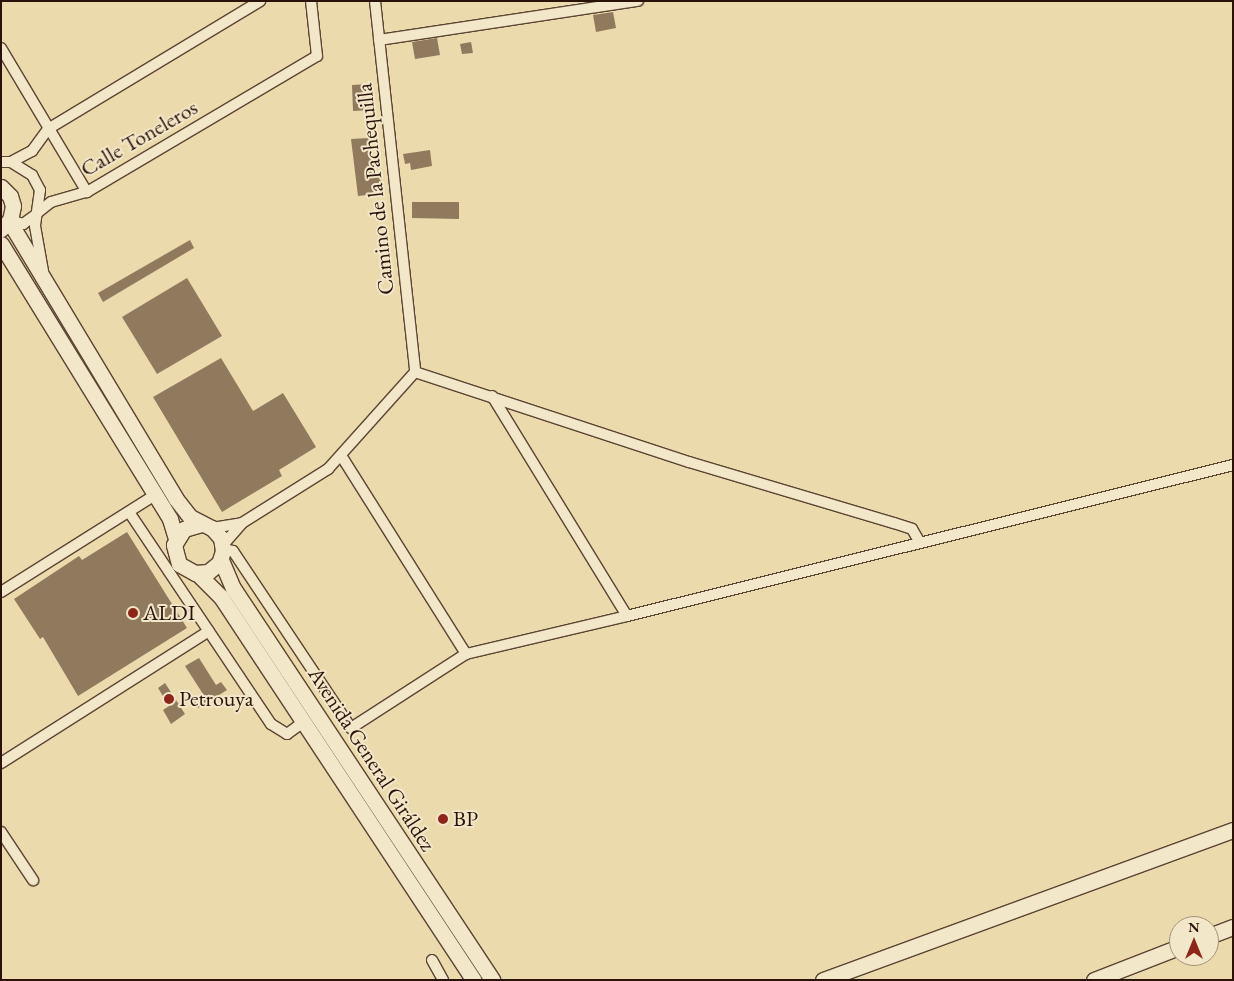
<!DOCTYPE html>
<html>
<head>
<meta charset="utf-8">
<style>
	body { margin:0 }
	#map { position:relative; width:1234px; height:981px; overflow:hidden; background:#ebdaac; font-family:"EB Garamond",serif }
	div>[style] { position:absolute }
	.building>* { inset:0; background:#8f7a5e }
	.roads { filter:drop-shadow(1px 0 #5b4432) drop-shadow(-1px 0 #5b4432) drop-shadow(0 1px #5b4432) drop-shadow(0 -1px #5b4432) }
	.street>* { height:10px; margin:-5px; padding:0 5px; transform-origin:5px; border-radius:5px; background:#f2e7c9 }
	.secondary>* { height:15px; margin:-7.5px; padding:0 7.5px; transform-origin:7.5px; border-radius:7.5px; background:#f2e7c9 }
	.dots>* { width:14px; height:14px; translate:-50% -50%; box-sizing:border-box; border:2px solid #f2e7c9; border-radius:50% }
	span { translate:-50% -50%; white-space:nowrap; text-align:center; line-height:1.15; -webkit-text-stroke:4px #f2e7c9; paint-order:stroke }
	.street-label { font-size:22px; color:#2b1209 }
	.poi-label { font-size:22px; color:#2b1209 }
	.left { translate:0 -50%; text-align:left }
	.frame { position:absolute; inset:0; border:2px solid #2b1209; pointer-events:none }
	.north { position:absolute; left:1169px; top:916px; width:50px; height:50px; box-sizing:border-box; background:#f2e7c9; border:1px solid #a2927c; border-radius:50%; rotate:0deg; font-size:14px; font-weight:700; line-height:20px; text-align:center; color:#2b1209 }
	.north::after { content:''; display:block; margin:auto; width:18px; height:22px; background:#8f2418; clip-path:polygon(50% 0,100% 100%,50% 72%,0 100%) }
</style>
</head>
<body>
<div id="map">
	<div class="building">
		<div style="clip-path:polygon(613px 12px,616px 28px,596px 32px,593px 15px)"></div>
		<div style="clip-path:polygon(437px 38px,440px 55px,415px 59px,412px 42px)"></div>
		<div style="clip-path:polygon(471px 42px,473px 53px,462px 54px,460px 44px)"></div>
		<div style="clip-path:polygon(369px 84px,371px 110px,353px 111px,352px 85px)"></div>
		<div style="clip-path:polygon(369px 138px,372px 174px,380px 173px,381px 183px,374px 183px,376px 194px,358px 196px,351px 139px)"></div>
		<div style="clip-path:polygon(430px 150px,432px 166px,411px 170px,410px 163px,405px 164px,403px 154px)"></div>
		<div style="clip-path:polygon(412px 202px,459px 202px,459px 219px,412px 218px)"></div>
		<div style="clip-path:polygon(190px 240px,194px 248px,103px 302px,98px 293px)"></div>
		<div style="clip-path:polygon(187px 278px,222px 336px,157px 374px,122px 317px)"></div>
		<div style="clip-path:polygon(221px 358px,253px 411px,283px 393px,316px 447px,279px 470px,282px 476px,222px 512px,153px 397px)"></div>
		<div style="clip-path:polygon(127px 532px,187px 628px,78px 696px,43px 637px,40px 639px,14px 599px,79px 556px,82px 560px)"></div>
		<div style="clip-path:polygon(199px 658px,216px 685px,221px 682px,227px 690px,198px 708px,192px 700px,203px 694px,185px 666px)"></div>
		<div style="clip-path:polygon(165px 683px,185px 714px,171px 724px,163px 710px,169px 706px,158px 688px)"></div>
	</div>
	<div class="roads">
		<div class="street">
			<div style="left:375px;top:1px;width:373px;rotate:83.8deg"></div>
			<div style="left:379px;top:40px;width:262px;rotate:-8.6deg"></div>
			<div style="left:1px;top:48px;width:168px;rotate:59.2deg"></div>
			<div style="left:1px;top:162px;width:10px"></div>
			<div style="left:11px;top:162px;width:24px;rotate:-28deg"></div>
			<div style="left:32px;top:151px;width:27px;rotate:-54deg"></div>
			<div style="left:48px;top:129px;width:248px;rotate:-31.1deg"></div>
			<div style="left:11px;top:162px;width:25px;rotate:32deg"></div>
			<div style="left:32px;top:175px;width:17px;rotate:62deg"></div>
			<div style="left:40px;top:190px;width:36px;rotate:98deg"></div>
			<div style="left:35px;top:226px;width:46px;rotate:79.9deg"></div>
			<div style="left:37px;top:213px;width:18px;rotate:-38deg"></div>
			<div style="left:51px;top:202px;width:37px;rotate:-16deg"></div>
			<div style="left:87px;top:192px;width:267px;rotate:-30.6deg"></div>
			<div style="left:317px;top:56px;width:55px;rotate:-96.2deg"></div>
			<div style="left:10px;top:220px;width:14px;rotate:17deg"></div>
			<div style="left:23px;top:224px;width:17px;rotate:-36deg"></div>
			<div style="left:415px;top:372px;width:288px;rotate:18.2deg"></div>
			<div style="left:689px;top:462px;width:214px;rotate:16.6deg"></div>
			<div style="left:894px;top:523px;width:19px;rotate:18deg"></div>
			<div style="left:912px;top:529px;width:14px;rotate:60deg"></div>
			<div style="left:342px;top:457px;width:233px;rotate:57.8deg"></div>
			<div style="left:466px;top:654px;width:165px;rotate:-13.3deg"></div>
			<div style="left:627px;top:616px;width:258px;rotate:-121.5deg"></div>
			<div style="left:129px;top:512px;width:255px;rotate:56.2deg"></div>
			<div style="left:271px;top:724px;width:19px;rotate:32deg"></div>
			<div style="left:287px;top:734px;width:19px;rotate:-36deg"></div>
			<div style="left:212px;top:528px;width:30px;rotate:-9deg"></div>
			<div style="left:242px;top:523px;width:102px;rotate:-32.1deg"></div>
			<div style="left:328px;top:469px;width:130px;rotate:-48.1deg"></div>
			<div style="left:223px;top:545px;width:29px;rotate:-49deg"></div>
			<div style="left:223px;top:549px;width:10px;rotate:11deg"></div>
			<div style="left:233px;top:551px;width:213px;rotate:56.3deg"></div>
			<div style="left:351px;top:728px;width:137px;rotate:-32.8deg"></div>
			<div style="left:1px;top:592px;width:182px;rotate:-32.2deg"></div>
			<div style="left:627px;top:616px;width:625px;rotate:-13.99deg"></div>
			<div style="left:1px;top:763px;width:246px;rotate:-32.4deg"></div>
			<div style="left:1px;top:832px;width:58px;rotate:56.3deg"></div>
			<div style="left:432px;top:960px;width:23px;rotate:61deg"></div>
		</div>
		<div class="secondary">
			<div style="left:1px;top:187px;width:13px;rotate:45deg"></div>
			<div style="left:10px;top:196px;width:10px;rotate:73deg"></div>
			<div style="left:13px;top:206px;width:14px;rotate:102deg"></div>
			<div style="left:10px;top:220px;width:13px;rotate:135deg"></div>
			<div style="left:9px;top:221px;width:324px;rotate:59deg"></div>
			<div style="left:176px;top:499px;width:23px;rotate:52deg"></div>
			<div style="left:190px;top:517px;width:25px;rotate:27deg"></div>
			<div style="left:212px;top:528px;width:13px;rotate:48deg"></div>
			<div style="left:221px;top:538px;width:13px;rotate:81deg"></div>
			<div style="left:223px;top:551px;width:13px;rotate:108deg"></div>
			<div style="left:219px;top:563px;width:14px;rotate:141deg"></div>
			<div style="left:208px;top:572px;width:13px;rotate:176deg"></div>
			<div style="left:195px;top:573px;width:18px;rotate:-151deg"></div>
			<div style="left:179px;top:564px;width:20px;rotate:-105deg"></div>
			<div style="left:174px;top:545px;width:19px;rotate:-58deg"></div>
			<div style="left:184px;top:529px;width:19px;rotate:-16deg"></div>
			<div style="left:1px;top:244px;width:323px;rotate:58.4deg"></div>
			<div style="left:170px;top:519px;width:21px;rotate:73deg"></div>
			<div style="left:221px;top:560px;width:30px;rotate:67deg"></div>
			<div style="left:233px;top:588px;width:470px;rotate:56.5deg"></div>
			<div style="left:198px;top:574px;width:33px;rotate:45deg"></div>
			<div style="left:221px;top:597px;width:459px;rotate:56.6deg"></div>
			<div style="left:1209px;top:936px;width:26px;rotate:-21deg"></div>
			<div style="left:823px;top:980px;width:437px;rotate:-20.1deg"></div>
			<div style="left:1094px;top:980px;width:91px;rotate:-21.2deg"></div>
		</div>
	</div>
	<div class="dots">
		<div style="left:133px;top:613px;background:#8f2418"></div>
		<div style="left:169px;top:699px;background:#8f2418"></div>
		<div style="left:443px;top:819px;background:#8f2418"></div>
	</div>
	<div class="street-label">
		<span style="left:139px;top:138px;rotate:-30deg">Calle Toneleros</span>
		<span style="left:375px;top:189px;rotate:-96deg">Camino de la Pachequilla</span>
		<span style="left:372px;top:759px;rotate:57deg">Avenida General Giráldez</span>
	</div>
	<div class="poi-label">
		<span class="left" style="left:143px;top:613px">ALDI</span>
		<span class="left" style="left:179px;top:699px">Petrouya</span>
		<span class="left" style="left:453px;top:819px">BP</span>
	</div>
	<div class="frame"></div>
	<div class="north">N</div>
</div>
</body>
</html>
